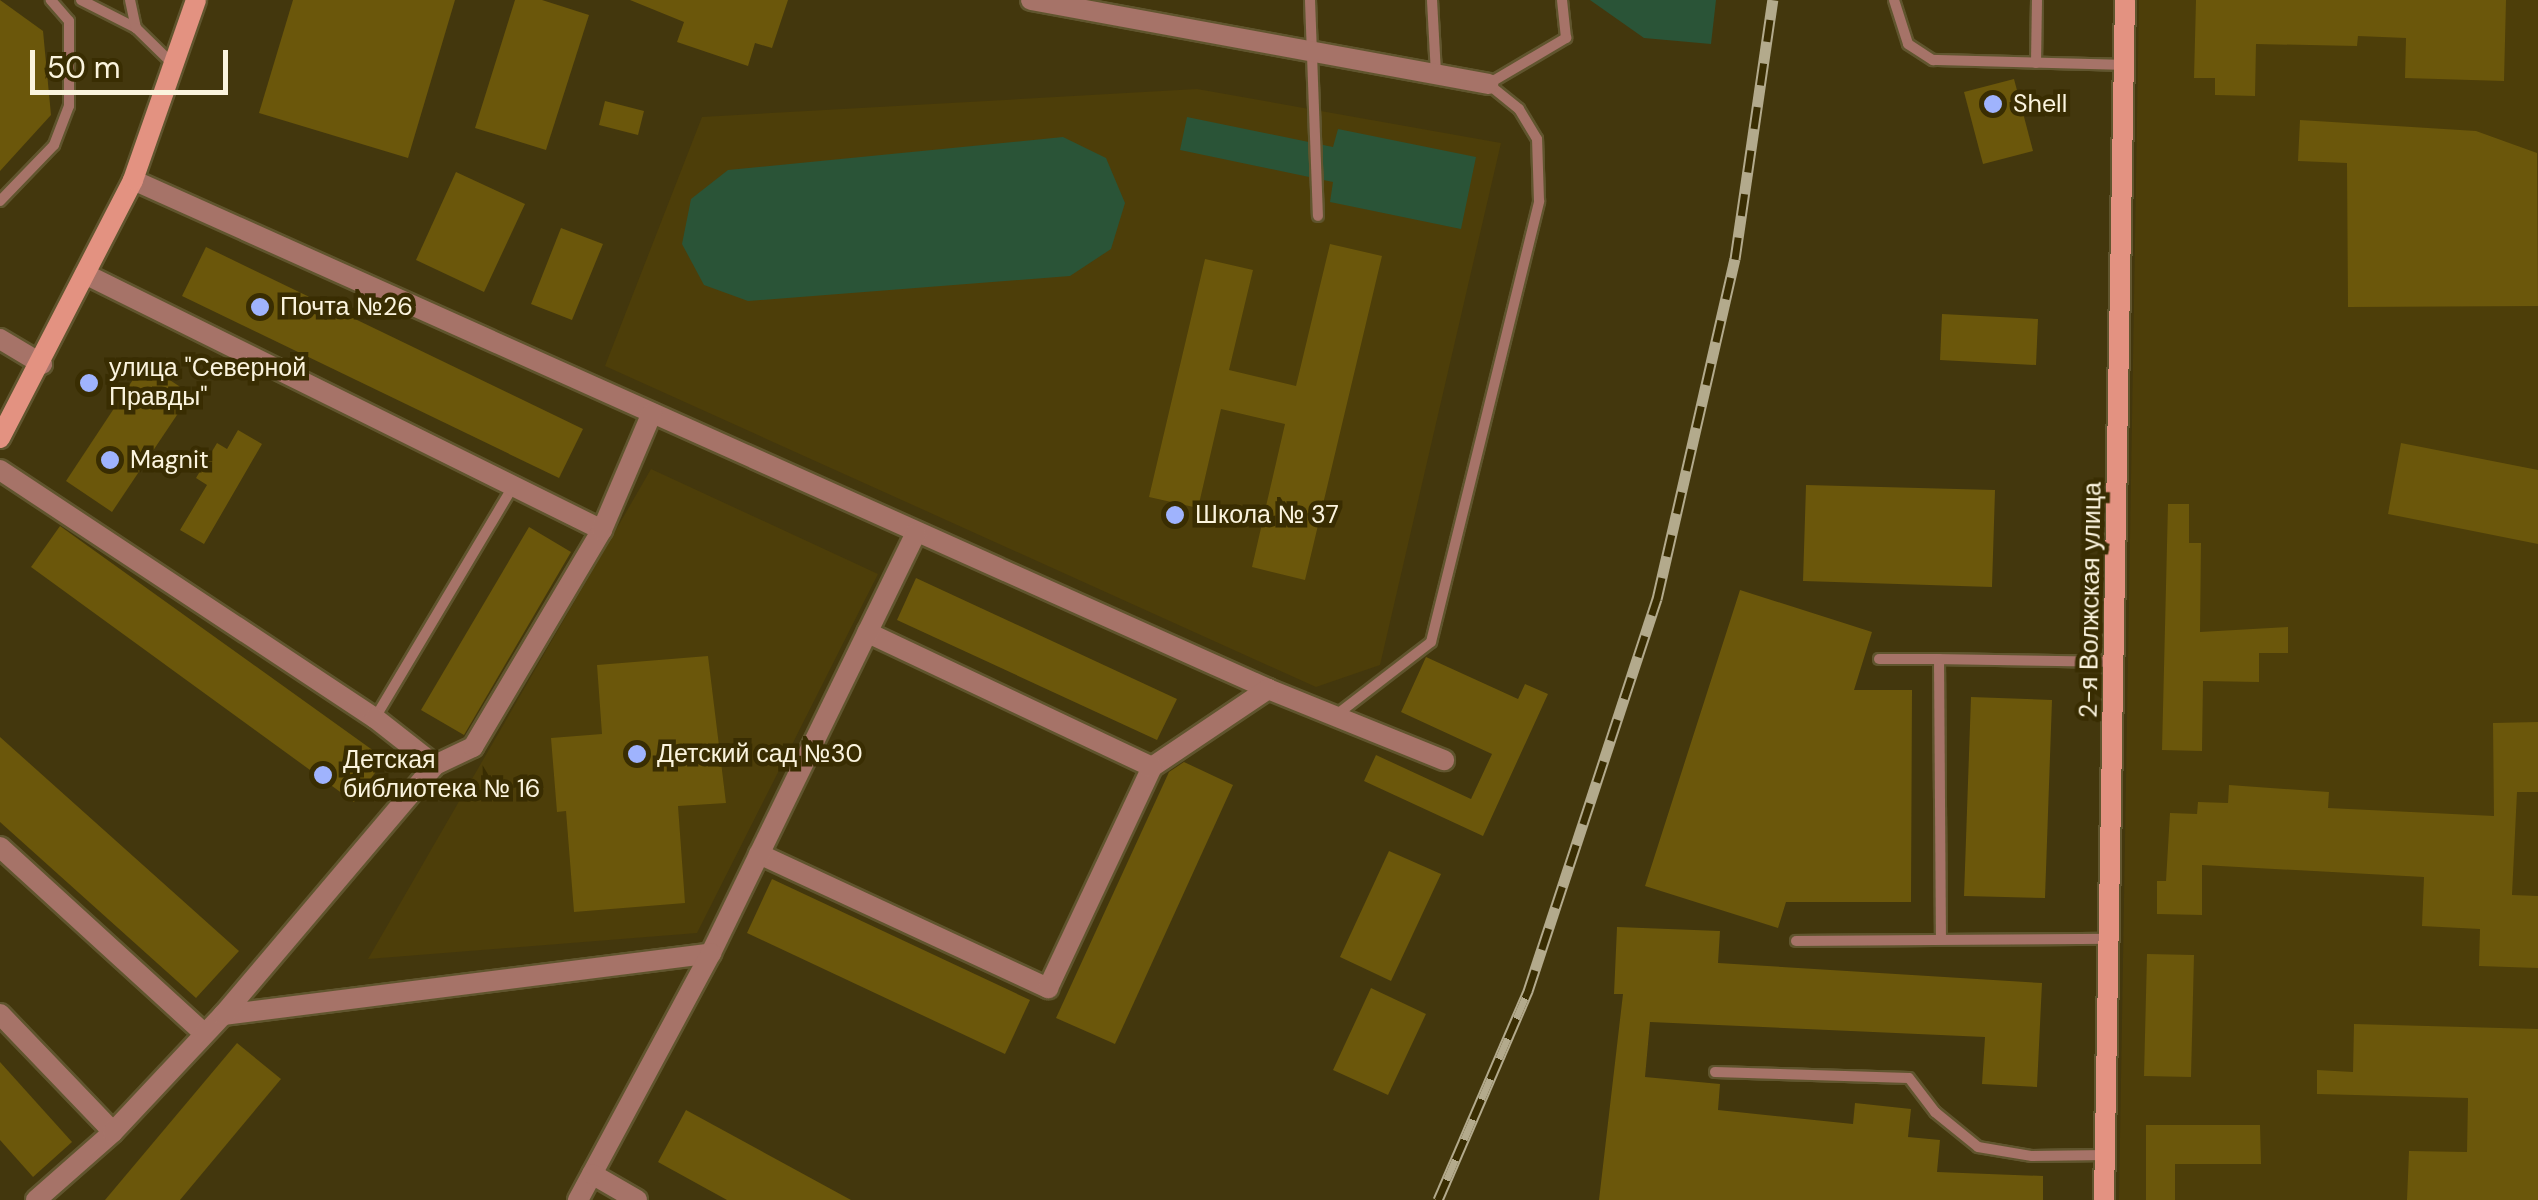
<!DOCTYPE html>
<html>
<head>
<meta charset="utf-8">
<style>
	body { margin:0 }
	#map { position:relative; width:2538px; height:1200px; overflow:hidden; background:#43370d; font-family:"DM Sans",sans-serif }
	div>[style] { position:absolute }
	.built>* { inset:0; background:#4d3e09 }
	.green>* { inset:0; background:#2a5437 }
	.building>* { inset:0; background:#6b570b }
	.roads { filter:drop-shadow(2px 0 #60552e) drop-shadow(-2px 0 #60552e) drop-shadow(0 2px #60552e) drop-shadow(0 -2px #60552e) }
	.lane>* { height:10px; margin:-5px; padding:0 5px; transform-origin:5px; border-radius:5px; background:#a67368 }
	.street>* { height:20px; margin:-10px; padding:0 10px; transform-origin:10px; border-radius:10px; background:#a67368 }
	.secondary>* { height:20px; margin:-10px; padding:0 10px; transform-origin:10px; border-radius:10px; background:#e39281 }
	.rail>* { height:11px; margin-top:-5.5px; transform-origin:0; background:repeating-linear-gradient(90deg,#392d02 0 22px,#b3aa8c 0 44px); box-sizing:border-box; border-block:2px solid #b3aa8c }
	.dots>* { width:28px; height:28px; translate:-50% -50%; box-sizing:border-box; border:5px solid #392d02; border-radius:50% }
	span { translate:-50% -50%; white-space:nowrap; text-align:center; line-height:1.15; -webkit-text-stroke:9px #392d02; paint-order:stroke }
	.poi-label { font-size:25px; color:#fbf4de }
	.left { translate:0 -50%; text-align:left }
	.street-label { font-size:25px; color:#fbf4de }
	.scale { position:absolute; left:30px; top:50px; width:198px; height:45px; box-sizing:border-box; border:5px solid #fbf4de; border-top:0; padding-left:12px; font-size:30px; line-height:35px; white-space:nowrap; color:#fbf4de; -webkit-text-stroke:8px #392d02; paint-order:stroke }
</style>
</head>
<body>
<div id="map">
	<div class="built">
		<div style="clip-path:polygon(2139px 0,2538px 0,2538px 1200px,2119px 1200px)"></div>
		<div style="clip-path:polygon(1197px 89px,1501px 143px,1380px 665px,1316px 687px,605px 366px,702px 117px)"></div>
		<div style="clip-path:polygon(651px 469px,878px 574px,697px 933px,368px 959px)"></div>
	</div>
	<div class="green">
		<div style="clip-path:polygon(1590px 0,1716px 0,1711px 44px,1644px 38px)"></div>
		<div style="clip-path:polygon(1187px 117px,1333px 147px,1338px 129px,1476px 157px,1461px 229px,1330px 202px,1333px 182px,1180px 150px)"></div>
		<div style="clip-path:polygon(1063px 137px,1106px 158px,1125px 203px,1111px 249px,1070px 276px,748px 301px,704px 285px,682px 244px,691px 199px,728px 170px)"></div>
	</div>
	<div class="building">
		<div style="clip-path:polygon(0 0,43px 31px,51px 115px,0 171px)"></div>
		<div style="clip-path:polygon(293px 0,455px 0,408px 158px,259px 113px)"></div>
		<div style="clip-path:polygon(515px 0,542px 0,589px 15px,546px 150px,475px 128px)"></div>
		<div style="clip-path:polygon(630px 0,788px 0,772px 48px,755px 43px,748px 66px,677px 42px,684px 22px)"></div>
		<div style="clip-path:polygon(2196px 0,2506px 0,2504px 81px,2405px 78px,2406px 38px,2358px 36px,2357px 46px,2256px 44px,2255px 96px,2215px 95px,2215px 78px,2194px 78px)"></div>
		<div style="clip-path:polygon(2014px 79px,2033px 151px,1983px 164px,1964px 92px)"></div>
		<div style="clip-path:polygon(605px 101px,644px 111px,638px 135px,599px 125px)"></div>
		<div style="clip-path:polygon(2300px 120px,2476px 131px,2537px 153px,2538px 306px,2348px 307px,2347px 163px,2298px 161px)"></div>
		<div style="clip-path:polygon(456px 172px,525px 204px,484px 292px,416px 260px)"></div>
		<div style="clip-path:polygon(561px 228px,603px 244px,572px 320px,531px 304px)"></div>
		<div style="clip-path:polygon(1330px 244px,1382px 256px,1305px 580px,1252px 567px,1285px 424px,1221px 409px,1198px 508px,1149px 497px,1205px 259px,1253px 270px,1229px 370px,1296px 386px)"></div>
		<div style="clip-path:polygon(206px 247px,583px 429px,559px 478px,182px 296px)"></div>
		<div style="clip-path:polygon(1942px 314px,2038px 319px,2036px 365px,1940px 360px)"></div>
		<div style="clip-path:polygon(144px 363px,191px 394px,112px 512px,66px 481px)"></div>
		<div style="clip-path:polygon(238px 430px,262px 444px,204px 544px,180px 530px,207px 485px,196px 478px,217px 443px,227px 449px)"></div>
		<div style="clip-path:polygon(2401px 443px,2538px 470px,2538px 544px,2388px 514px)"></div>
		<div style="clip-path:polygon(1806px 485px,1995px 490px,1992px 587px,1803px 581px)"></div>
		<div style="clip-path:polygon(2168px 504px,2189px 504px,2189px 543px,2201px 543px,2200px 632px,2288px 627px,2288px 653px,2259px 653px,2259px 682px,2203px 681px,2202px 751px,2162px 750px)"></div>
		<div style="clip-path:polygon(60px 526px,385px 759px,354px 802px,31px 567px)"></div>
		<div style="clip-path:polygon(529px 527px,571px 552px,464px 735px,421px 710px)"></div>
		<div style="clip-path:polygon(916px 578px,1177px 699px,1157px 740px,897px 620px)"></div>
		<div style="clip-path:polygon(1740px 590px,1872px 632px,1854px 690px,1912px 690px,1911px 902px,1786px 902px,1778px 928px,1645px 886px)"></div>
		<div style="clip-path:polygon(708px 656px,726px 803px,678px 806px,685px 903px,574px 912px,566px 811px,557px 812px,551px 738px,602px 734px,597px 665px)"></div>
		<div style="clip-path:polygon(1426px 657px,1518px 699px,1525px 684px,1548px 694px,1483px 836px,1364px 781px,1376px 755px,1471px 799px,1492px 754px,1401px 712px)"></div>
		<div style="clip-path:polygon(1971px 697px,2052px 700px,2045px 898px,1964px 896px)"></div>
		<div style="clip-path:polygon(2538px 722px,2538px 792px,2517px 792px,2512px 895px,2538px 896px,2538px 968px,2479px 966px,2480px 929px,2422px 926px,2424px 877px,2202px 865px,2202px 915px,2157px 914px,2157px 881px,2166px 881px,2170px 813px,2197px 814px,2198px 802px,2228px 803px,2229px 785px,2329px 792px,2328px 808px,2494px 816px,2493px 723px)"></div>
		<div style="clip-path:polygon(0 737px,239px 951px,196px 998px,0 822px)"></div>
		<div style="clip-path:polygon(1184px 762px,1233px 785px,1115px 1044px,1056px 1018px,1169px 772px)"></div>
		<div style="clip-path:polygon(1389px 851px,1441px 874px,1391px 981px,1340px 957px)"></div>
		<div style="clip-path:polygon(772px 879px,1030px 1000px,1005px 1054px,747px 933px)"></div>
		<div style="clip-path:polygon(1617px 927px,1720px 931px,1718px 963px,2042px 983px,2037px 1087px,1982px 1084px,1985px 1037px,1650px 1022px,1645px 1077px,1720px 1084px,1718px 1110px,1853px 1124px,1855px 1103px,1911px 1109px,1908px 1137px,1940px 1140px,1937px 1172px,2043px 1176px,2043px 1200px,1599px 1200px,1623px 994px,1614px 994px)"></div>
		<div style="clip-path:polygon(2147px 954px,2194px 955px,2191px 1077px,2144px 1076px)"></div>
		<div style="clip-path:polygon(1371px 988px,1426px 1014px,1388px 1095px,1333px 1070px)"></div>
		<div style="clip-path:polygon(2354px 1024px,2538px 1029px,2538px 1200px,2407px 1200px,2409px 1151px,2467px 1152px,2468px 1098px,2317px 1094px,2317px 1070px,2353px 1072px)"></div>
		<div style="clip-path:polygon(237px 1043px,281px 1079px,180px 1200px,105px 1200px)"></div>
		<div style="clip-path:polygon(0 1062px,72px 1142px,33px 1177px,0 1140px)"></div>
		<div style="clip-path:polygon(686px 1110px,851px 1200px,727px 1200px,658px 1162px)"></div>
		<div style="clip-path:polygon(2146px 1125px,2260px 1125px,2261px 1164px,2175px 1164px,2175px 1200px,2146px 1200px)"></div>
	</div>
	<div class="roads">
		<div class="lane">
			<div style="left:81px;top:0;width:62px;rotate:27deg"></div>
			<div style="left:130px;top:0;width:29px;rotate:78deg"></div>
			<div style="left:136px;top:28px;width:54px;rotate:44.3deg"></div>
			<div style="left:1310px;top:0;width:216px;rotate:87.9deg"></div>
			<div style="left:1432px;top:0;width:74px;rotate:86.9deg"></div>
			<div style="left:1894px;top:0;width:46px;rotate:72.3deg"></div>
			<div style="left:1908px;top:44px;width:30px;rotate:33deg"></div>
			<div style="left:1933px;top:60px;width:190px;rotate:1.5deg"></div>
			<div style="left:2036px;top:63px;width:63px;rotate:-89.1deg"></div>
			<div style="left:0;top:201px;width:78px;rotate:-46deg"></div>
			<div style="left:54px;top:145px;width:42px;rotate:-69deg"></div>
			<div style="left:69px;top:106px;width:85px;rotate:-90deg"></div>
			<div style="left:69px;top:21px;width:28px;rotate:-131deg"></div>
			<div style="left:1879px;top:659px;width:60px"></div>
			<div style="left:1939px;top:659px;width:278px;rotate:89.6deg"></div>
			<div style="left:1939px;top:659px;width:174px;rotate:1deg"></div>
			<div style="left:1335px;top:716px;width:121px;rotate:-37.6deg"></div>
			<div style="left:1431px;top:642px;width:454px;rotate:-76.2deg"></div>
			<div style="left:1539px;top:201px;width:62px;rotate:-91.8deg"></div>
			<div style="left:1537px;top:139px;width:35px;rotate:-121deg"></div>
			<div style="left:1519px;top:109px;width:40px;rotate:-141deg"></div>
			<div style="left:1488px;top:84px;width:91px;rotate:-30.5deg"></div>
			<div style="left:1566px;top:38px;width:38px;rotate:-96deg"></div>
			<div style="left:375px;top:718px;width:271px;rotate:-59.2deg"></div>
			<div style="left:1796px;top:941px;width:314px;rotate:-0.4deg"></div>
			<div style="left:1715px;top:1072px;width:194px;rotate:1.8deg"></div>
			<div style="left:1909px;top:1078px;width:43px;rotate:52.6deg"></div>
			<div style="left:1935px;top:1112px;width:55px;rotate:39.1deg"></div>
			<div style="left:1978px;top:1147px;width:55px;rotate:9.5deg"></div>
			<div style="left:2032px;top:1156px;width:74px;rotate:-0.8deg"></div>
		</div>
		<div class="street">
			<div style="left:1031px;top:0;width:465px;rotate:10.4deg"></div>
			<div style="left:133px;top:180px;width:1244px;rotate:24.15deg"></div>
			<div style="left:1268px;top:689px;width:190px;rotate:22deg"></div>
			<div style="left:85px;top:274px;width:577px;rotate:26.34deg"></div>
			<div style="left:0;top:339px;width:49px;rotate:30.8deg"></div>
			<div style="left:0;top:470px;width:450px;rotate:33.5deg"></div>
			<div style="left:375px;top:718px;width:76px;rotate:38.1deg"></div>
			<div style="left:1152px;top:767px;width:140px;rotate:-33.9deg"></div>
			<div style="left:0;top:847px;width:276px;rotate:42.4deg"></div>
			<div style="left:759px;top:854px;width:319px;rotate:24.9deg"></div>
			<div style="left:1048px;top:988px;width:244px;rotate:-64.8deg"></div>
			<div style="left:1152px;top:767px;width:315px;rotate:-154.7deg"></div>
			<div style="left:711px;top:953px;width:467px;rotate:-64deg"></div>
			<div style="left:0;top:1014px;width:163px;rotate:46.2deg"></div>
			<div style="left:223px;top:1015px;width:492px;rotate:-7.2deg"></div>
			<div style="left:711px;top:953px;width:281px;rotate:118.3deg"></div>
			<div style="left:592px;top:1174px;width:52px;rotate:30deg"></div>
			<div style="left:36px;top:1200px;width:103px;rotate:-41.4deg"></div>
			<div style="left:113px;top:1132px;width:161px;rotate:-46.8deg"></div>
			<div style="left:223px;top:1015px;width:328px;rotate:-49.7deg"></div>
			<div style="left:435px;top:765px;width:42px;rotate:-25.3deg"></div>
			<div style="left:473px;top:747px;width:252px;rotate:-59.3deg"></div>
			<div style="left:602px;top:530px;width:127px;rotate:-66.9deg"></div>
		</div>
		<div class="secondary">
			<div style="left:0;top:438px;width:290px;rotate:-62.7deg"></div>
			<div style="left:133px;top:180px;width:191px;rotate:-70.7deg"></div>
			<div style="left:2104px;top:1200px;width:1200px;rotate:-89deg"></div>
		</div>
	</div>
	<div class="rail">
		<div style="left:1438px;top:1200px;width:228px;rotate:-66.7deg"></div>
		<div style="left:1528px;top:991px;width:413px;rotate:-71.8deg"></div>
		<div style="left:1657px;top:599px;width:349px;rotate:-77.1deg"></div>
		<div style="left:1735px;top:259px;width:262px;rotate:-81.7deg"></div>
	</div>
	<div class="dots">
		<div style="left:1993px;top:104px;background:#9fb3fd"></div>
		<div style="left:260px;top:307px;background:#9fb3fd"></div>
		<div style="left:89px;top:383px;background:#9fb3fd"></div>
		<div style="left:110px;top:460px;background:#9fb3fd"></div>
		<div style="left:1175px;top:515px;background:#9fb3fd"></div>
		<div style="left:637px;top:754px;background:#9fb3fd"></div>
		<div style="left:323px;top:775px;background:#9fb3fd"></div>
	</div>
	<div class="poi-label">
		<span class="left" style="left:2013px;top:104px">Shell</span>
		<span class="left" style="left:280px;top:307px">Почта №26</span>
		<span class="left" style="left:109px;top:383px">улица "Северной<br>Правды"</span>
		<span class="left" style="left:130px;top:460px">Magnit</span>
		<span class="left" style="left:1195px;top:515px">Школа № 37</span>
		<span class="left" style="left:657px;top:754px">Детский сад №30</span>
		<span class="left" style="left:343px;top:775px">Детская<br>библиотека № 16</span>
	</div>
	<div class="street-label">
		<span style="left:2091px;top:600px;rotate:-89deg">2-я Волжская улица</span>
	</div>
	<div class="scale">50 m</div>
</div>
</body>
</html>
